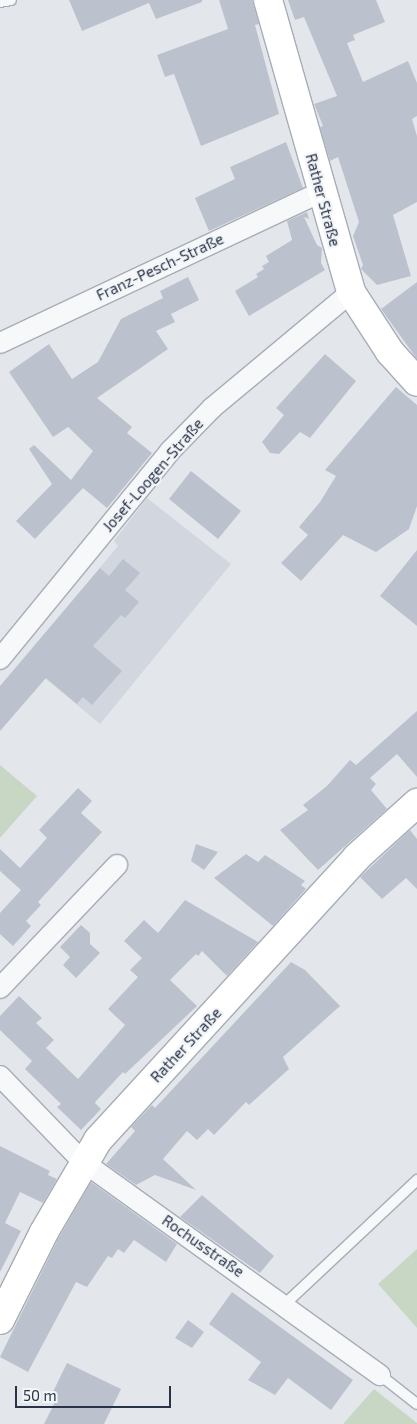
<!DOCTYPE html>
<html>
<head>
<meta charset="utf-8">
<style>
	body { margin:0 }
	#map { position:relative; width:417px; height:1424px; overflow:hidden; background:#e3e7ec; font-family:"Exo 2",sans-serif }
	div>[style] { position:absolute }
	.built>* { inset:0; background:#d1d6df }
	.green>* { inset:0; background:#c8d7c3 }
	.building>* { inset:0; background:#bcc2cd }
	.roads { filter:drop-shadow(1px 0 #a7adb7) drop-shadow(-1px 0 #a7adb7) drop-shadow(0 1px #a7adb7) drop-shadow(0 -1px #a7adb7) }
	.lane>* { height:10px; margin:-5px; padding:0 5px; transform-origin:5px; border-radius:5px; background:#f6f8fa }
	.street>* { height:20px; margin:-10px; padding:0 10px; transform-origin:10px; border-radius:10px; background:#f6f8fa }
	.secondary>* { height:28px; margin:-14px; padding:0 14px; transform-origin:14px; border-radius:14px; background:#fff }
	span { translate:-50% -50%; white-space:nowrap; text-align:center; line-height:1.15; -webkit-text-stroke:4.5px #f3f6f9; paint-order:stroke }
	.street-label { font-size:15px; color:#293347 }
	.scale { position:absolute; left:15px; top:1386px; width:156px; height:22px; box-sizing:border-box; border:2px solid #293347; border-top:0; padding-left:6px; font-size:15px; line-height:18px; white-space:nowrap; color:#293347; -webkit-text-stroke:4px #f3f6f9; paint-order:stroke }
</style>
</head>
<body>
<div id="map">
	<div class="built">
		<div style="clip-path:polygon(147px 498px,231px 564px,100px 724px,40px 674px,54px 657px,37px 643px,118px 546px,114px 541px)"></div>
	</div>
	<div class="green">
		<div style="clip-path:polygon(0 765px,37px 796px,0 838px)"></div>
		<div style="clip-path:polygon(417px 1249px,417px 1328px,378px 1284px)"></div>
		<div style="clip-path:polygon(374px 1389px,417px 1423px,417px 1424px,343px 1424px)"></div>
	</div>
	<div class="building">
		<div style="clip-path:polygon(69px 0,202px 0,202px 2px,156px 19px,149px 3px,82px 31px)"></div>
		<div style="clip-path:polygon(219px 0,252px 0,259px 24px,255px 25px,279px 114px,201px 146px,174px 74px,165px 77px,157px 55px,228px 29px)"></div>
		<div style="clip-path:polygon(288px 0,376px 0,385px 22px,353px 35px,355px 40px,347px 43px,363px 82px,408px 61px,417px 83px,417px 116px,412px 119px,417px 136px,417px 202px,393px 215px,411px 276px,377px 285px,361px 269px,363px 265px,353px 236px,359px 222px,338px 157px,330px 161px,320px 127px,323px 126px,314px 104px,337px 96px,304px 17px,295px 20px)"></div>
		<div style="clip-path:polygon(286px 142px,303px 188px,209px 231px,195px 198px,235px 179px,230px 167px)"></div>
		<div style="clip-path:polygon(307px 212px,309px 219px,304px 217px,317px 245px,322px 248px,321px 263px,325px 270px,249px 316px,235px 291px,258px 277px,256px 274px,264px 269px,262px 266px,269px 262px,266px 256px,292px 240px,287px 221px)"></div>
		<div style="clip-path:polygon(188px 277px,199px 300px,171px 314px,175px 322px,156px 331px,168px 349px,97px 398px,132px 427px,127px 433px,152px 453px,107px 508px,83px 488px,35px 539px,16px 521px,52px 484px,29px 449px,34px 445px,71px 480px,93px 451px,68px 427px,53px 437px,9px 372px,49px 344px,72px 379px,98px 362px,121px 319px,163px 298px,160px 291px)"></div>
		<div style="clip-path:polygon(417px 282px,417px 359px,381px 309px)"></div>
		<div style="clip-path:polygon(325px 354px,356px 381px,310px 438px,300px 432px,279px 454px,270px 453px,262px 442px,284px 415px,276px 408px)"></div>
		<div style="clip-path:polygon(396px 387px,417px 405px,417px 506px,409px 529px,376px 552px,343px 535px,301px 581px,281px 563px,308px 535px,299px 527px,320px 502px,336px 476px,325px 470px)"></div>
		<div style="clip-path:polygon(191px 471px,241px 511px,218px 539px,169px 499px)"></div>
		<div style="clip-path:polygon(417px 550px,417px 626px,380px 596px)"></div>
		<div style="clip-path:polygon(123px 559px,140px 573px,125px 590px,139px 602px,125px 618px,121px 615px,93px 646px,122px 671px,92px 705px,83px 697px,77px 704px,46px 678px,0 731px,0 686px,100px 568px,109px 576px)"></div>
		<div style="clip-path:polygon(417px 711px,417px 777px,397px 754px,370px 778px,376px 784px,371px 790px,387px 809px,318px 870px,280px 830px,308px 810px,303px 805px,327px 786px,350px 760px,356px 765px)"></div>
		<div style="clip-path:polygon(78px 788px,92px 801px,81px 813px,102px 832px,38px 902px,41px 905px,26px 921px,31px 926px,13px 946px,0 934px,0 913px,21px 890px,0 871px,0 849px,20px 868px,47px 838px,39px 830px)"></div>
		<div style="clip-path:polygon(410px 830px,417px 839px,417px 889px,406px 878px,382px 899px,360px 877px)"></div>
		<div style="clip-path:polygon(196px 844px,218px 852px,204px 870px,191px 861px)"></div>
		<div style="clip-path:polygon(246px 854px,258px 862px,265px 855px,305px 881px,301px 885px,306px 889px,273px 926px,214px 878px)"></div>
		<div style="clip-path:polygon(185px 900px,258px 942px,227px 976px,202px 951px,198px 956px,196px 954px,170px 980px,197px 1006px,125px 1074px,123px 1072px,97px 1100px,95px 1103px,101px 1109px,81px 1130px,57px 1107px,61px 1104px,25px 1069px,32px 1061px,0 1030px,0 1016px,19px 996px,42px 1018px,36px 1023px,54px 1040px,46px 1048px,78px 1079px,125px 1025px,108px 1009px,138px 977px,130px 970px,142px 958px,124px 941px,144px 920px,158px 933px)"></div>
		<div style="clip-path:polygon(81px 925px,90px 933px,90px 944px,100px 953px,76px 978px,63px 965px,70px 957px,60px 947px)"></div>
		<div style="clip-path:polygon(291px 962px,305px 970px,340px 1006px,283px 1057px,289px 1069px,249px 1105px,246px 1102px,214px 1135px,208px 1129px,197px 1140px,187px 1131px,163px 1159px,196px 1190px,155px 1175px,136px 1185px,106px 1164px,135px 1131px,131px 1127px,152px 1105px,155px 1108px)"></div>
		<div style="clip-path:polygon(0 1146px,50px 1171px,48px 1175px,57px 1179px,43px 1203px,20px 1192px,5px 1223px,21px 1231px,0 1272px)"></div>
		<div style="clip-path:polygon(91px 1182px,177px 1244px,166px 1262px,134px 1240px,124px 1253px,118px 1249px,112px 1258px,108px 1256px,87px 1287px,76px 1282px,28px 1372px,0 1357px,58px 1239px)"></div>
		<div style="clip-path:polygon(202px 1195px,274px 1256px,260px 1273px,180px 1217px)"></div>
		<div style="clip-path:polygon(232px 1292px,353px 1380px,331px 1410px,288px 1378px,275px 1395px,248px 1380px,261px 1362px,209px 1324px)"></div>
		<div style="clip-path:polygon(188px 1320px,204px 1332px,192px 1348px,175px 1338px)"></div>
		<div style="clip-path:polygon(67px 1363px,121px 1389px,104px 1424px,44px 1424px,55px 1402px,49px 1400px)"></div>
	</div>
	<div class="roads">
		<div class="lane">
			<div style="left:0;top:2px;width:11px;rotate:-10deg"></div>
			<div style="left:284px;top:1305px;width:183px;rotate:-43.2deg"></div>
			<div style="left:380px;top:1375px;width:47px;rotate:38.1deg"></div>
		</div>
		<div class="street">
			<div style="left:0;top:343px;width:355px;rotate:-25.2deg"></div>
			<div style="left:0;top:659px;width:269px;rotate:-50.7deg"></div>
			<div style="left:170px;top:451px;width:60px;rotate:-45.7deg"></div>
			<div style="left:212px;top:408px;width:181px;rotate:-39.8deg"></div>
			<div style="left:0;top:988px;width:170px;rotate:-46.4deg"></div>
			<div style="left:0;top:1076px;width:118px;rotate:46deg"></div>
			<div style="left:82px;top:1161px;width:367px;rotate:35.7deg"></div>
		</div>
		<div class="secondary">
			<div style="left:268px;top:0;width:304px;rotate:74.1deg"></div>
			<div style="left:351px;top:292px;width:72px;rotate:57deg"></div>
			<div style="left:390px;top:352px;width:40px;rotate:48deg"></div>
			<div style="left:0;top:1320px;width:98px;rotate:-63.4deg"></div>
			<div style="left:44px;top:1232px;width:107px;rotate:-59.6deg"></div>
			<div style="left:98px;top:1140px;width:384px;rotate:-47.5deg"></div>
			<div style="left:357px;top:857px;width:81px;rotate:-42deg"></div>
		</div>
	</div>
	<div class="street-label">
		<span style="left:323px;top:200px;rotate:75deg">Rather Straße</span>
		<span style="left:160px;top:267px;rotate:-25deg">Franz-Pesch-Straße</span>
		<span style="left:153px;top:475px;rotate:-49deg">Josef-Loogen-Straße</span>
		<span style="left:186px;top:1045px;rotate:-47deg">Rather Straße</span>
		<span style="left:203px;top:1246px;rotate:35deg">Rochusstraße</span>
	</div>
	<div class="scale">50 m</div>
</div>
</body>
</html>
